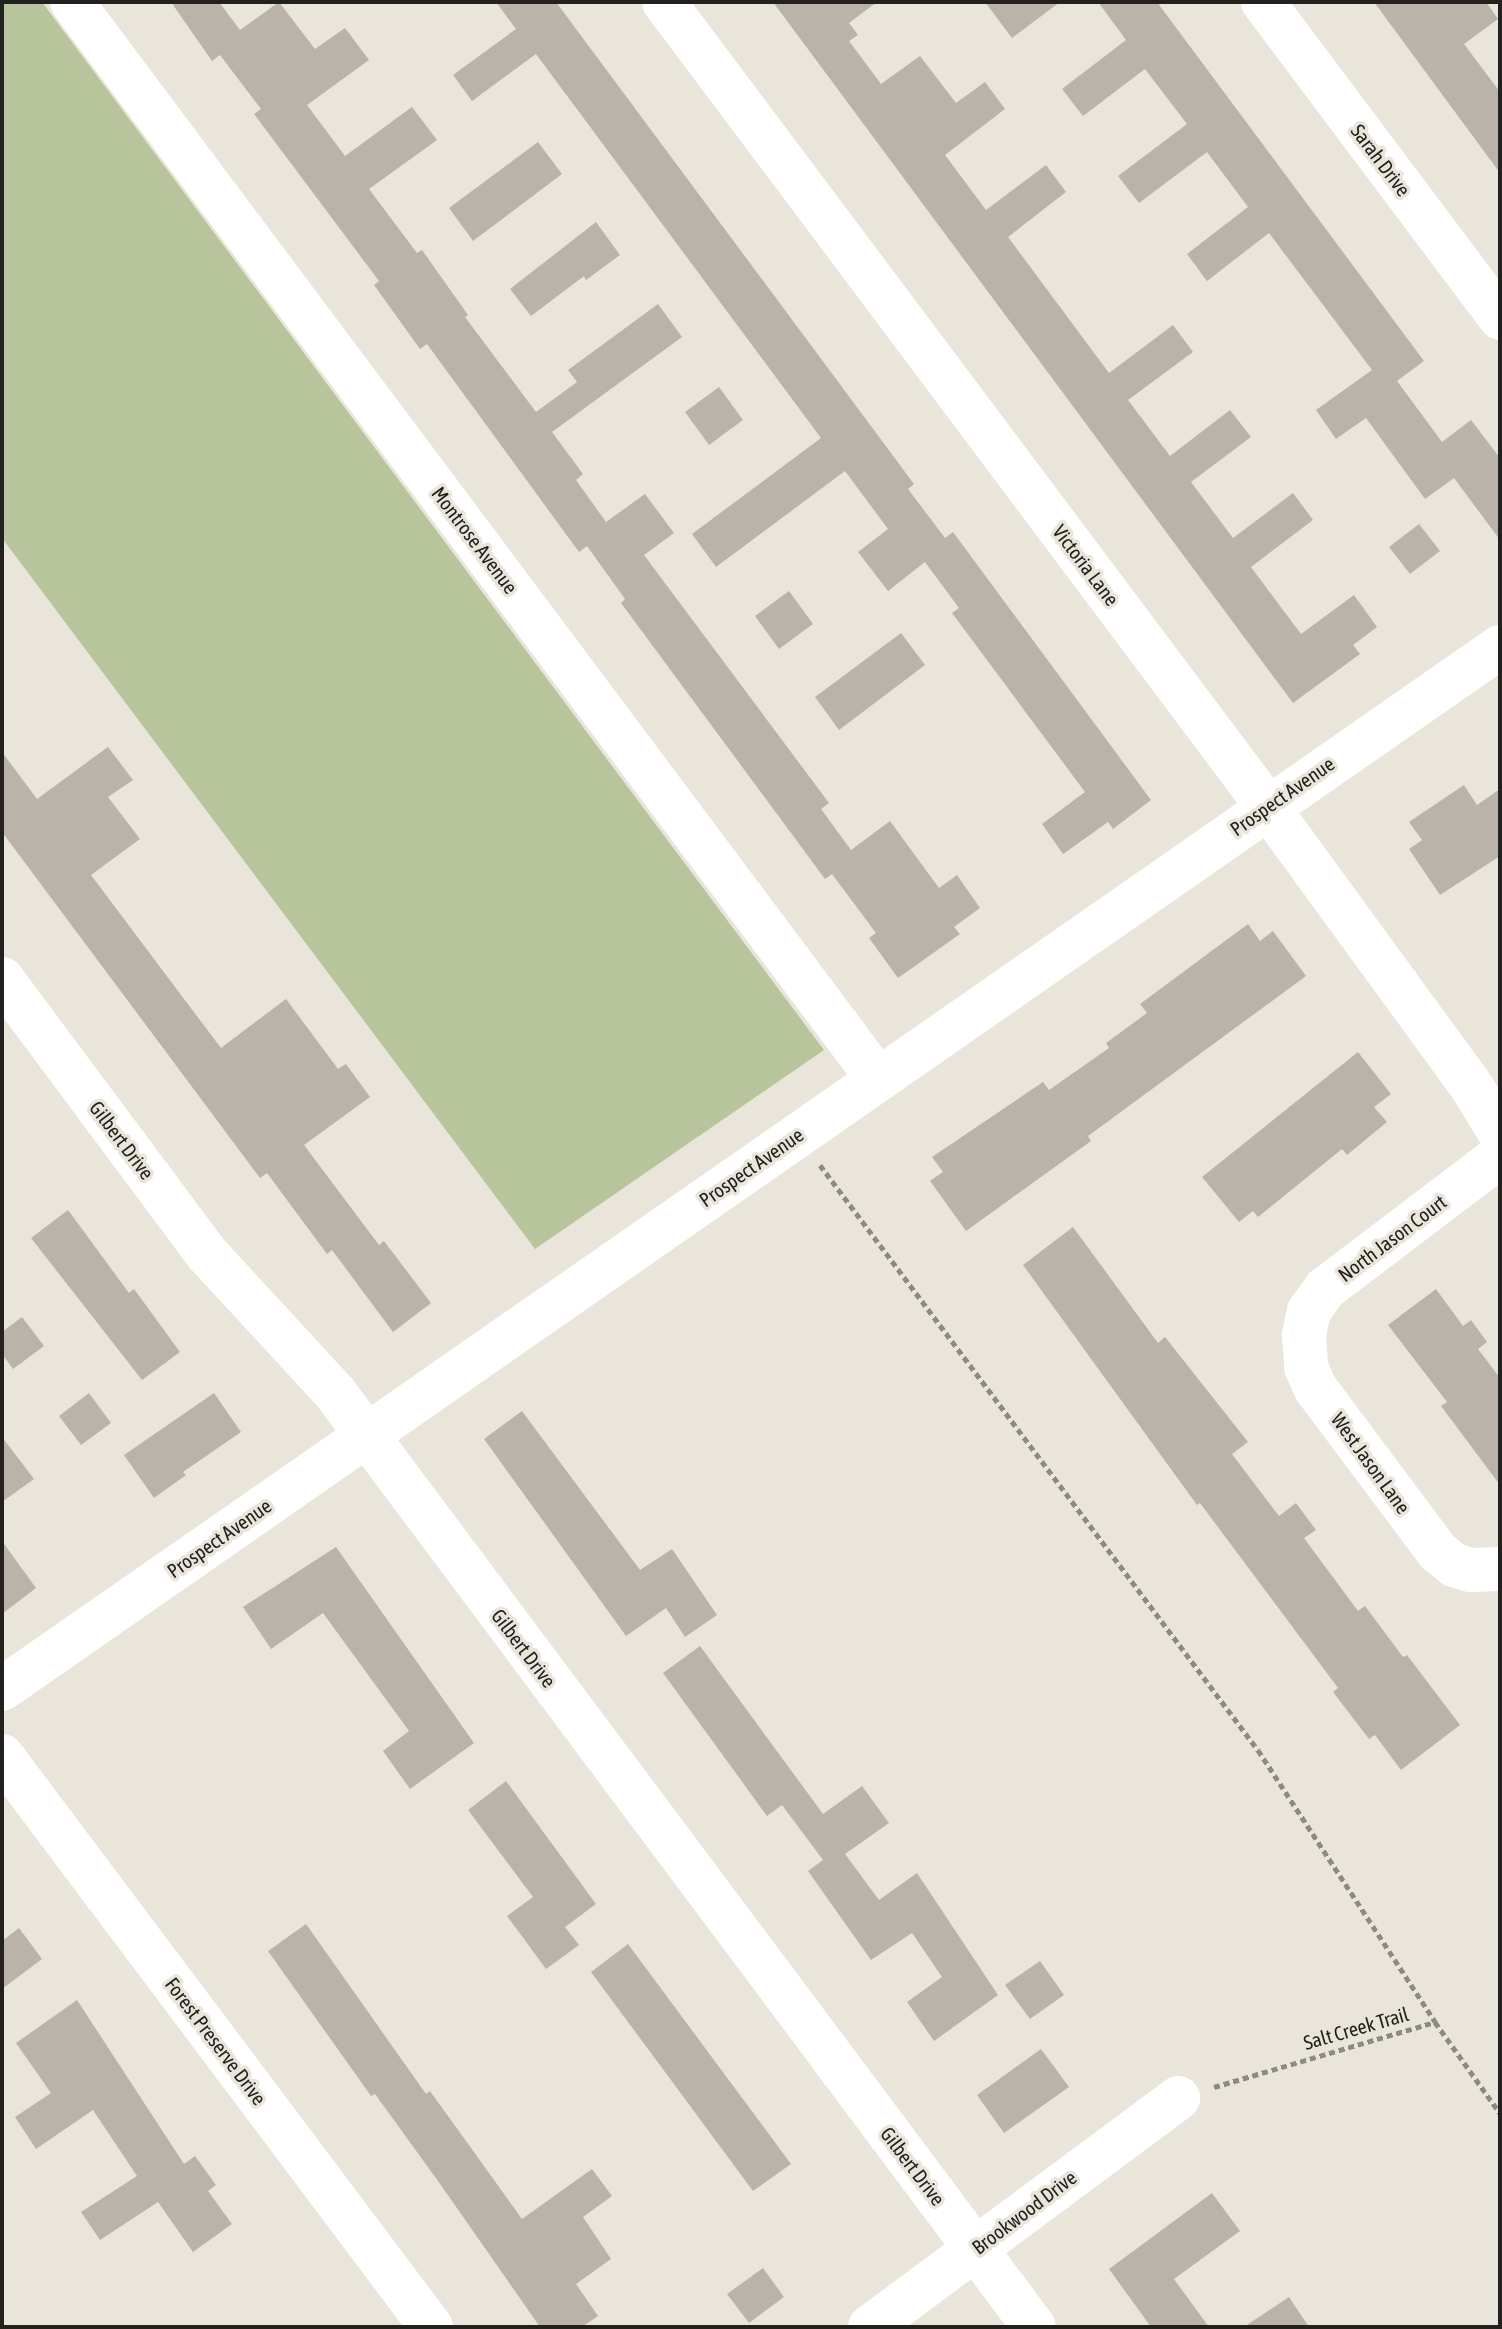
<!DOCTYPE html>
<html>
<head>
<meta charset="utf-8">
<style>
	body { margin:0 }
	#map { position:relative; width:1502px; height:2329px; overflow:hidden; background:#e9e5db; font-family:"Asap Condensed",sans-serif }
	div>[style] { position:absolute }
	.green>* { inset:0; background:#b8c59c }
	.building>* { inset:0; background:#bab3aa }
	.path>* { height:5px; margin-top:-2.5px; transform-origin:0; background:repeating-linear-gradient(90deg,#8d8a83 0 6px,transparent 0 10px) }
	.minor>* { height:44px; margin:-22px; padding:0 22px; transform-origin:22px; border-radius:22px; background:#fff }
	span { translate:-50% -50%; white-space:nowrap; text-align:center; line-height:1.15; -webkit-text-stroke:7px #e9e5db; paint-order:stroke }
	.street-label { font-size:20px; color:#23211e }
	.frame { position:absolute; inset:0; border:4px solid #23211e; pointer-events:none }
</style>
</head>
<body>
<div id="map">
	<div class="green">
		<div style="clip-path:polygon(2px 2px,42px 2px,824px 1050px,535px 1249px,2px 538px)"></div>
	</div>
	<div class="building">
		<div style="clip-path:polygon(171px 2px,219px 2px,240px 30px,279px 2px,315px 49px,345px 28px,369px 60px,307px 105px,345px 156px,412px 107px,437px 140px,369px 189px,417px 253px,422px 250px,468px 315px,465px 317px,536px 412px,577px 382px,568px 370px,658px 304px,682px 337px,552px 432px,583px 474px,576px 480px,606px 522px,645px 494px,674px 533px,644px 555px,829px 803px,821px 809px,851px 850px,890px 821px,939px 888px,957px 875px,980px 908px,954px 927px,960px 934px,898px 978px,869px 938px,876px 933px,832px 874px,825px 879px,621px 603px,625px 599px,587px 546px,579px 552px,427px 344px,420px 349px,374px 285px,379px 281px,254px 114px,261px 109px,220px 55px,212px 61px)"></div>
		<div style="clip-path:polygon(496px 2px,556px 2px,914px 484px,908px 489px,945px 538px,953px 532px,1151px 800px,1113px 829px,1108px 822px,1063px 854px,1042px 824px,1085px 792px,952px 613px,959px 608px,925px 562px,888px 591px,858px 552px,888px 529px,845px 471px,716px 567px,692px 534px,821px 438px,536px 54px,472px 101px,453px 75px,516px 29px)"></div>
		<div style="clip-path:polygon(773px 2px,877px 2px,849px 23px,858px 35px,849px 41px,881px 84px,920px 56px,956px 103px,985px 82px,1005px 109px,945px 155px,986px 210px,1046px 165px,1066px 192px,1008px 237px,1109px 373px,1173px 325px,1193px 352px,1128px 400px,1170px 456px,1230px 410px,1251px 437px,1191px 482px,1233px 538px,1293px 493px,1313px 520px,1251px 567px,1301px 634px,1354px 595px,1377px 627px,1353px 645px,1360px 654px,1293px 703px)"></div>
		<div style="clip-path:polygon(985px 2px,1060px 2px,1012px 38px)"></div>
		<div style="clip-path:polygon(1098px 2px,1157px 2px,1424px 361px,1397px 381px,1442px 442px,1471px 420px,1500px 458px,1500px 540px,1454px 478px,1425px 499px,1366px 418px,1336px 439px,1316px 410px,1372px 370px,1269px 233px,1207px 281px,1187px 254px,1248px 207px,1207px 152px,1139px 203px,1118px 176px,1187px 124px,1145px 69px,1083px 116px,1062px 89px,1126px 40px)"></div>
		<div style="clip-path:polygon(1374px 2px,1486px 2px,1498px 19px,1464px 44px,1500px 92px,1500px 173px)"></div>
		<div style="clip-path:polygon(538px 142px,562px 174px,473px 241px,449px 208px)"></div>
		<div style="clip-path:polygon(596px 222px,620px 255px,586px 280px,584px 276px,531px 316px,510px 289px)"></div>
		<div style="clip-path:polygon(719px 387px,743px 420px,709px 445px,685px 412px)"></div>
		<div style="clip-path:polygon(1419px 524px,1440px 551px,1410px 574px,1389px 547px)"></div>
		<div style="clip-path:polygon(789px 591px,813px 624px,779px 649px,755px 616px)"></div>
		<div style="clip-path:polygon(901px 633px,925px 665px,839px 730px,815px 697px)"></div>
		<div style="clip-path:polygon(108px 747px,133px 780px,108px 797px,140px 839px,91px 875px,175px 987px,221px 1048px,286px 999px,338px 1069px,346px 1064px,370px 1097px,304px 1145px,379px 1245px,384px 1241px,431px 1303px,393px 1332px,332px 1250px,327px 1254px,267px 1173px,260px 1178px,2px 832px,2px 752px,37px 799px)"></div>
		<div style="clip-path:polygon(1464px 785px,1477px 805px,1500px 789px,1500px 856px,1440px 895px,1409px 849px,1422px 840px,1409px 822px)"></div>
		<div style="clip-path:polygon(1248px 924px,1260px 941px,1273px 931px,1306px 976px,1088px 1136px,1091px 1141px,966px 1231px,930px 1181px,943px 1172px,932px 1157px,1043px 1082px,1049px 1090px,1109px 1048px,1106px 1043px,1147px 1013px,1140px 1004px)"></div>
		<div style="clip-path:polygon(1358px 1052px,1391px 1094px,1374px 1107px,1387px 1122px,1347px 1155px,1342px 1149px,1258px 1217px,1253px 1211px,1239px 1222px,1202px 1177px)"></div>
		<div style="clip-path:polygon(68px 1210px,129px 1293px,134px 1289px,180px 1352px,142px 1380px,31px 1238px)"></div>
		<div style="clip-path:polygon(1073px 1227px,1158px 1343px,1165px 1337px,1248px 1442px,1232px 1454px,1266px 1499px,1279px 1516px,1296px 1503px,1316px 1530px,1304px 1538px,1315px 1553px,1358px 1611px,1365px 1606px,1403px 1657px,1407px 1655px,1460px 1725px,1401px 1770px,1375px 1735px,1369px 1739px,1333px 1692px,1338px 1688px,1200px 1503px,1197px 1505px,1023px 1265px)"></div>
		<div style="clip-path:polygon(1436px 1289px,1463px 1326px,1471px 1320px,1487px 1342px,1478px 1349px,1500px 1378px,1500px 1485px,1441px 1406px,1447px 1402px,1388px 1325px)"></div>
		<div style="clip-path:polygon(22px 1317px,44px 1346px,13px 1369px,2px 1354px,2px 1332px)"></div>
		<div style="clip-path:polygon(89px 1393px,111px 1423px,81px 1445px,59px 1416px)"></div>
		<div style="clip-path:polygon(214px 1393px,241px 1432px,183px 1472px,186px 1475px,154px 1498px,124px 1455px)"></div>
		<div style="clip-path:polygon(522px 1411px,640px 1570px,672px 1549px,717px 1615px,685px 1637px,666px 1608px,626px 1636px,484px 1439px)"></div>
		<div style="clip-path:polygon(2px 1437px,34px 1479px,2px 1502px)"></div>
		<div style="clip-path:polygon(2px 1541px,36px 1588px,2px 1614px)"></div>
		<div style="clip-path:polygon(336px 1547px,474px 1743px,410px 1789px,383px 1751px,409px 1731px,323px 1613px,271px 1649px,243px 1607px)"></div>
		<div style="clip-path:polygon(700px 1646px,823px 1814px,862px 1786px,889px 1823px,845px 1854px,879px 1900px,917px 1873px,998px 1995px,934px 2041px,907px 2002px,942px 1977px,912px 1933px,871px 1960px,808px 1871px,823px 1860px,782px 1805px,767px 1816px,663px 1673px)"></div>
		<div style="clip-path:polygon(506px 1781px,596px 1904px,565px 1927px,579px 1945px,546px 1969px,507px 1916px,533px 1897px,468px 1810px)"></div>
		<div style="clip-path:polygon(306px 1924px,426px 2094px,430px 2091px,522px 2219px,592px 2169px,612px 2196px,583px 2217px,611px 2259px,576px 2284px,598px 2316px,582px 2327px,540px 2327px,438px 2181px,375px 2094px,371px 2096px,268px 1951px)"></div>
		<div style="clip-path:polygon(19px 1928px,42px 1959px,2px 1989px,2px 1941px)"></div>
		<div style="clip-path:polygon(628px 1944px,791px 2164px,753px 2191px,591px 1972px)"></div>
		<div style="clip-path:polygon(1040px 1961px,1064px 1995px,1030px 2019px,1005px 1985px)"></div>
		<div style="clip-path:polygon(77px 2000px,184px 2164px,195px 2156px,216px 2185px,208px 2191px,232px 2224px,193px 2252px,158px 2202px,100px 2240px,81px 2212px,137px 2176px,93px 2110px,36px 2149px,15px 2117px,51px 2093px,16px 2043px)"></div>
		<div style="clip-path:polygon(1041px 2049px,1069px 2087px,1004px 2133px,977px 2095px)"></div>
		<div style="clip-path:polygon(1212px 2193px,1240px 2231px,1174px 2279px,1209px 2327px,1151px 2327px,1109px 2269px)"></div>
		<div style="clip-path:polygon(763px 2268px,784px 2297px,749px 2323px,727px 2294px)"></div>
		<div style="clip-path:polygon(1289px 2297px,1309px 2327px,1244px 2327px)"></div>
	</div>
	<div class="path">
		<div style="left:820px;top:1165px;width:731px;rotate:53.18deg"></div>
		<div style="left:1258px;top:1750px;width:325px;rotate:56.9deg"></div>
		<div style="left:1214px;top:2087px;width:230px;rotate:-16.4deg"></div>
		<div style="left:1435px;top:2022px;width:112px;rotate:54.5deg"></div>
	</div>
	<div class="minor">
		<div style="left:72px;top:2px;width:1345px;rotate:53.19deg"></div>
		<div style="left:664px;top:2px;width:1005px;rotate:53.13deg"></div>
		<div style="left:1267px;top:806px;width:350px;rotate:53.9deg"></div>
		<div style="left:1473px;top:1089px;width:52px;rotate:58.5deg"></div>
		<div style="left:1263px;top:2px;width:395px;rotate:53.1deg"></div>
		<div style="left:2px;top:979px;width:343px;rotate:53.3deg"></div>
		<div style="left:207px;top:1254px;width:190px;rotate:47.3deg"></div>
		<div style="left:336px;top:1394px;width:1165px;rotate:53.2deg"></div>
		<div style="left:1500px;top:1156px;width:220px;rotate:142.8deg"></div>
		<div style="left:1325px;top:1289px;width:27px;rotate:126deg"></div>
		<div style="left:1309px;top:1311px;width:25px;rotate:102deg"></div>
		<div style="left:1304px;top:1335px;width:32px;rotate:86deg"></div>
		<div style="left:1306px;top:1367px;width:24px;rotate:66deg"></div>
		<div style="left:1316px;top:1389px;width:204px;rotate:53.2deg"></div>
		<div style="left:1438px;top:1552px;width:21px;rotate:39deg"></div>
		<div style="left:1454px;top:1565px;width:17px;rotate:17deg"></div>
		<div style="left:1470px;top:1570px;width:30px;rotate:-2deg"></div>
		<div style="left:2px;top:1689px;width:1825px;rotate:-34.82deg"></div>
		<div style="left:2px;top:1756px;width:714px;rotate:53.08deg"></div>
		<div style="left:870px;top:2327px;width:384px;rotate:-36.6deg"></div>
	</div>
	<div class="street-label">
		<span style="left:1381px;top:160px;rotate:53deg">Sarah Drive</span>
		<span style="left:475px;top:540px;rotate:53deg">Montrose Avenue</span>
		<span style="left:1086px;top:565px;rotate:53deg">Victoria Lane</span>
		<span style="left:1282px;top:796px;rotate:-35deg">Prospect Avenue</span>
		<span style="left:122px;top:1140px;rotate:53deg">Gilbert Drive</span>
		<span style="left:751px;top:1167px;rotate:-35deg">Prospect Avenue</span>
		<span style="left:1392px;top:1238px;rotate:-37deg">North Jason Court</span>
		<span style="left:1371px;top:1463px;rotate:54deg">West Jason Lane</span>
		<span style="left:219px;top:1538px;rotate:-35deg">Prospect Avenue</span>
		<span style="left:524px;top:1648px;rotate:53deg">Gilbert Drive</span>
		<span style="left:1356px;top:2028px;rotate:-16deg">Salt Creek Trail</span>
		<span style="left:216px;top:2041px;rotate:53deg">Forest Preserve Drive</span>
		<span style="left:913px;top:2166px;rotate:53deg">Gilbert Drive</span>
		<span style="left:1024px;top:2212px;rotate:-37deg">Brookwood Drive</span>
	</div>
	<div class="frame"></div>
</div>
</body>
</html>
